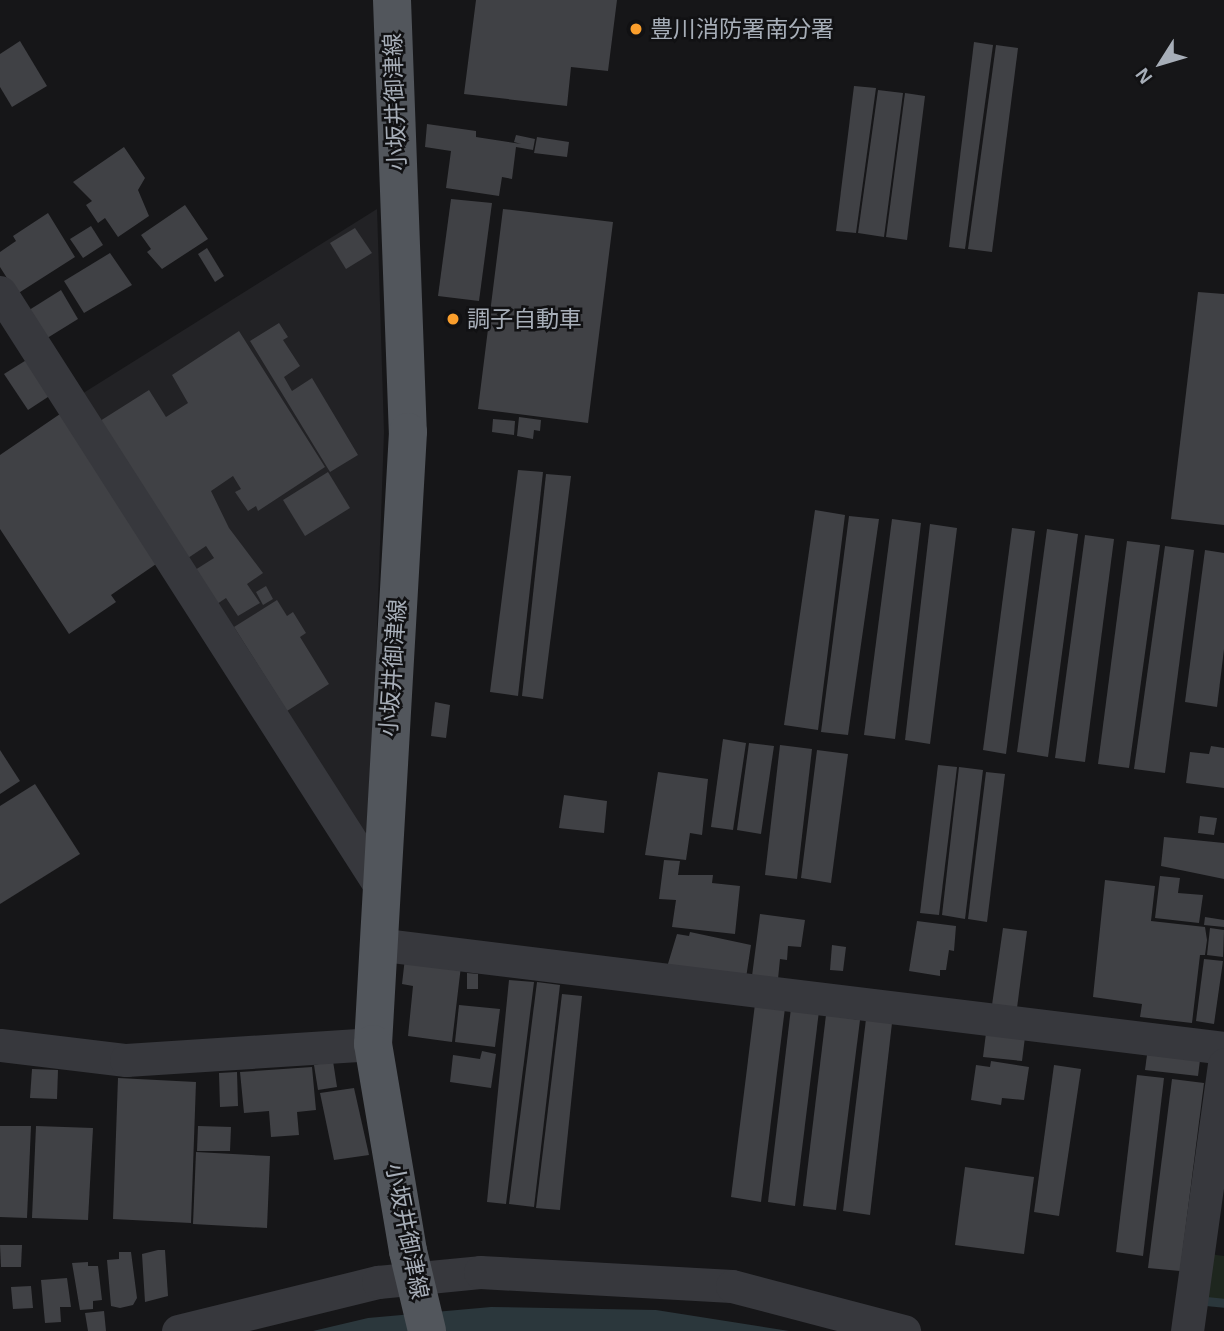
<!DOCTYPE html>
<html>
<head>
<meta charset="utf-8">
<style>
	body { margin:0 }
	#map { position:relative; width:1224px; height:1331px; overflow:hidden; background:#161618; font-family:Arial,"Noto Sans JP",sans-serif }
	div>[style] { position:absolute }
	.built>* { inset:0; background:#222225 }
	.green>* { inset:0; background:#1e261e }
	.water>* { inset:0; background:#2b373c }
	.stream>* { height:9px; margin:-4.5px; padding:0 4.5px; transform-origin:4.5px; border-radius:4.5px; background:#2b373c }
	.building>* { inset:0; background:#404145 }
	.minor>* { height:33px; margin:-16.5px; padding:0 16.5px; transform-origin:16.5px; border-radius:16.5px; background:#37383d }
	.major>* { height:38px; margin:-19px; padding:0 19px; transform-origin:19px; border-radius:19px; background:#52565c }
	.dots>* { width:19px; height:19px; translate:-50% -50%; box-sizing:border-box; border:4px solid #111113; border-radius:50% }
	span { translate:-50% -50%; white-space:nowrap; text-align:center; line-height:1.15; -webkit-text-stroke:5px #111113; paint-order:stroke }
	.poi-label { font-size:23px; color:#a7aeb8 }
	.left { translate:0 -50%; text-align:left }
	.street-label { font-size:23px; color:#a7aeb8 }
	.north { position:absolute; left:1126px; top:28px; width:70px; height:70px; -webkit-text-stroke:5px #111113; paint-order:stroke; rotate:233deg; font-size:19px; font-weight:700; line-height:28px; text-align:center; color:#a7aeb8 }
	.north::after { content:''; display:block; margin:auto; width:24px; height:32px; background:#a7aeb8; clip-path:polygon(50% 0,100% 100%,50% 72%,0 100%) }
</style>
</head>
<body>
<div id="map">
	<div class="built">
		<div style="clip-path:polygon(377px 209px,384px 432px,369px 853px,77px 397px)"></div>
	</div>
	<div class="green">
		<div style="clip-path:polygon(1209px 1254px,1224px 1256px,1224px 1300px,1203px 1297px)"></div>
	</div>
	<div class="water">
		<div style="clip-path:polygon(491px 1307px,656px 1310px,789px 1331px,313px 1331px,368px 1318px)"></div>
	</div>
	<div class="stream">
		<div style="left:1206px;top:1301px;width:18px;rotate:6deg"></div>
	</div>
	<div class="building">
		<div style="clip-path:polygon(476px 0,617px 0,608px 71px,571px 67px,567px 106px,464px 94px)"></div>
		<div style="clip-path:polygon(20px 41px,47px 86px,12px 107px,0 87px,0 54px)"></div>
		<div style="clip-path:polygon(974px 42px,993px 45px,965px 249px,949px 247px)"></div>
		<div style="clip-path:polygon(996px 45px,1018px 48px,992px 252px,968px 249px)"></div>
		<div style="clip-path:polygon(854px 86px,876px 88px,856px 233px,836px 231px)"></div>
		<div style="clip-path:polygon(878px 90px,903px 93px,884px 237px,858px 233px)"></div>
		<div style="clip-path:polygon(905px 93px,925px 96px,907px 240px,886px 237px)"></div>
		<div style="clip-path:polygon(427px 124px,476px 131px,476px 137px,521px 144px,514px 142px,516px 135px,535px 139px,533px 150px,516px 147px,512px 179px,502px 177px,499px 196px,446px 188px,451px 151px,425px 147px)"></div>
		<div style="clip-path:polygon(537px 137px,569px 142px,567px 157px,534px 153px)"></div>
		<div style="clip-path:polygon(124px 147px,145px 178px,138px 190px,149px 216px,118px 237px,105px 218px,98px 223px,86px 205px,92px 201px,73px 182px)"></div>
		<div style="clip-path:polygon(451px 199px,492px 203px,479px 301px,438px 296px)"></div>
		<div style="clip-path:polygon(185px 205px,208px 239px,162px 269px,147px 252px,151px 249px,141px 235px)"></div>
		<div style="clip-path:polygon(503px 209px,613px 222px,588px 423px,478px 409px)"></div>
		<div style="clip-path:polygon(48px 213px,75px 257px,17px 294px,0 267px,0 252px,16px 241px,13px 236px)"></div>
		<div style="clip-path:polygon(91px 226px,103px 245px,83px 258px,70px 239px)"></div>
		<div style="clip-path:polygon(355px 228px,372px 253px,346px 269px,330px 243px)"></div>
		<div style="clip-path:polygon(207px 248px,224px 276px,215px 282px,198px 254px)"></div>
		<div style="clip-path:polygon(110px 253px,132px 285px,84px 313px,64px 281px)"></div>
		<div style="clip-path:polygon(61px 290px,78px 319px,44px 340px,26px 312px)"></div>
		<div style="clip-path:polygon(1198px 292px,1224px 294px,1224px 525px,1171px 519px)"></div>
		<div style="clip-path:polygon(279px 323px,288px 337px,283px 340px,300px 366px,284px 377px,292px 391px,312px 378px,358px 455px,330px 472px,250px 341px)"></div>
		<div style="clip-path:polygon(239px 331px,325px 467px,258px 511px,256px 506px,248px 511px,235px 492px,241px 489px,233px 476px,211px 491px,229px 528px,263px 573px,247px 584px,260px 603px,238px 616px,226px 598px,217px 604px,195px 570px,214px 558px,206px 546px,188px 558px,100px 421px,149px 390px,166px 417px,188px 403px,172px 375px)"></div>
		<div style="clip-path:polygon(28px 359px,51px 395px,28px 410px,4px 374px)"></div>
		<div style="clip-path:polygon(60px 414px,159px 562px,111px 595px,116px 602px,69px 634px,0 529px,0 455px)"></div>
		<div style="clip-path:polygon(519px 417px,541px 420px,540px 431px,534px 430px,533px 439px,517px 436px)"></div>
		<div style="clip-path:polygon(493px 419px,515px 421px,514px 435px,492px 432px)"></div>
		<div style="clip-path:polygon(518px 470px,543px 472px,518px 696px,490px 692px)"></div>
		<div style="clip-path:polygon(328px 472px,350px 508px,305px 536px,283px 500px)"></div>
		<div style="clip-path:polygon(546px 474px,571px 476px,543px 699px,522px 696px)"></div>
		<div style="clip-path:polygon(815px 510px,845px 515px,818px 730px,784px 725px)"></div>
		<div style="clip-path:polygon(849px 516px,879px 519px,848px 735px,821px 732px)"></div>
		<div style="clip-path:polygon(892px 519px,921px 523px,895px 739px,864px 735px)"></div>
		<div style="clip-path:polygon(930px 524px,957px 528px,930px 744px,905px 740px)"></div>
		<div style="clip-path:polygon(1012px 528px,1035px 531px,1006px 754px,983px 750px)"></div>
		<div style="clip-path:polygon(1047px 529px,1078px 534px,1048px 757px,1017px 752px)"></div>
		<div style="clip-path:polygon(1085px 535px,1114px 539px,1085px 762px,1055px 758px)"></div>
		<div style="clip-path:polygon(1127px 541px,1160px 545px,1129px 768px,1098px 764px)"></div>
		<div style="clip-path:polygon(1165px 546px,1194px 550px,1165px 773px,1134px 769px)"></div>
		<div style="clip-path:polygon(1205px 550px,1224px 553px,1224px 649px,1217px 707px,1185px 702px)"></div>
		<div style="clip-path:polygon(266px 586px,273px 599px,263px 605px,256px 592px)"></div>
		<div style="clip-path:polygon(277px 600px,287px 616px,293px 612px,306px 633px,300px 637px,329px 684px,287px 711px,234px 627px)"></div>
		<div style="clip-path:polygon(435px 702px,450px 705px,446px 738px,431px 736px)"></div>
		<div style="clip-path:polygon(723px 739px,746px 743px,733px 830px,711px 827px)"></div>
		<div style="clip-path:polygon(749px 743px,774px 746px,761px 834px,737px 830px)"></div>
		<div style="clip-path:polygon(780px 745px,812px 749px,797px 879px,765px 875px)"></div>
		<div style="clip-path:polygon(1211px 746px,1224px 748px,1224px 788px,1186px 783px,1190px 752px,1209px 754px)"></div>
		<div style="clip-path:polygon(0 750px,20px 781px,0 794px)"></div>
		<div style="clip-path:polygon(817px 750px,848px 754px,831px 883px,801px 878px)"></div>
		<div style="clip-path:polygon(938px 765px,957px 767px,939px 915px,920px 913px)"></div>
		<div style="clip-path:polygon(959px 767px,983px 770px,965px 919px,942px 915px)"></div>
		<div style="clip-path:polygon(658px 772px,708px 779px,702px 835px,690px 833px,686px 860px,645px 855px)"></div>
		<div style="clip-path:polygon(986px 772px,1005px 774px,987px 922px,968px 919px)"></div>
		<div style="clip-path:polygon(35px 784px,80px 854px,0 904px,0 806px)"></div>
		<div style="clip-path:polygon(564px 795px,607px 801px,604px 833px,559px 828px)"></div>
		<div style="clip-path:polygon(1200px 816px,1217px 818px,1214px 835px,1198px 833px)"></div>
		<div style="clip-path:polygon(1164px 837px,1224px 843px,1224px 879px,1161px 866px)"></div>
		<div style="clip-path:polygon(664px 860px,680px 861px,678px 875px,713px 875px,712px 883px,740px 886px,735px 934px,672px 927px,676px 900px,659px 899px)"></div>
		<div style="clip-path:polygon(1160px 876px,1180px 878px,1178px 893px,1203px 895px,1199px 923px,1155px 918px)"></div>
		<div style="clip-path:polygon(1105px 880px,1155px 886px,1151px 921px,1205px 927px,1207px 940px,1205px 955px,1200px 955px,1192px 1023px,1140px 1017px,1142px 1004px,1093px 997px)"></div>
		<div style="clip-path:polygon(760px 914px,805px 920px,801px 947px,788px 946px,787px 960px,780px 959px,778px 979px,752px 976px)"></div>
		<div style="clip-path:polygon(1205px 917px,1224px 920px,1224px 927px,1204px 925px)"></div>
		<div style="clip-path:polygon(917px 921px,956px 926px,954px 951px,949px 950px,946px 970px,940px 970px,940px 976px,909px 971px)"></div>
		<div style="clip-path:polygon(1003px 928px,1027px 931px,1017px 1008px,992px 1005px)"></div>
		<div style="clip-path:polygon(1210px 928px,1224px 930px,1223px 957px,1207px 955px)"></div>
		<div style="clip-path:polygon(690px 932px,751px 945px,746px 978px,667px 967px,677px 934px,689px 936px)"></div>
		<div style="clip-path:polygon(832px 945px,846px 947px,843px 971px,830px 970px)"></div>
		<div style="clip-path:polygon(405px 958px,461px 966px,452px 1042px,408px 1036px,413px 986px,402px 984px)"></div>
		<div style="clip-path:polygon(1204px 959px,1223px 961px,1214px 1024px,1196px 1021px)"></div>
		<div style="clip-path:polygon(467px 973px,478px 974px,478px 989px,467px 989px)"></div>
		<div style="clip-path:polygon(509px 980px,534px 982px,506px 1204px,487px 1202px)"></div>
		<div style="clip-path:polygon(537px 982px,560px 985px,534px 1207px,509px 1204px)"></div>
		<div style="clip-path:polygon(562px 994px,582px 996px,560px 1210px,536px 1208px)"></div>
		<div style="clip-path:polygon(755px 1004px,785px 1008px,761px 1202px,731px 1197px)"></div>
		<div style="clip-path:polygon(459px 1005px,500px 1009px,495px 1047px,455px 1042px)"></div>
		<div style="clip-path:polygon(791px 1008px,819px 1011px,795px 1206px,768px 1202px)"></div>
		<div style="clip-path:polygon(826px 1015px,860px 1020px,836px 1210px,803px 1206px)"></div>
		<div style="clip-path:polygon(866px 1019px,892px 1023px,870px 1215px,843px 1211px)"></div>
		<div style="clip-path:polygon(986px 1033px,1025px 1037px,1022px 1061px,983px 1057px)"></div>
		<div style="clip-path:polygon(482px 1051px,496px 1054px,491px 1088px,450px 1082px,453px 1055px,480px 1059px)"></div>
		<div style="clip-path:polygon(1147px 1055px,1200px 1060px,1198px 1076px,1145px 1070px)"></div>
		<div style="clip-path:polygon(333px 1061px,337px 1087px,318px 1090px,314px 1065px)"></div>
		<div style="clip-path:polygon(991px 1061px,1029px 1067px,1024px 1100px,1002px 1098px,1001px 1105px,971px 1100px,976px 1065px,990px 1067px)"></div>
		<div style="clip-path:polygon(1054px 1065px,1081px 1069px,1059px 1216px,1034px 1212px)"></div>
		<div style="clip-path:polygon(312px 1067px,316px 1110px,297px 1112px,299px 1135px,271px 1137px,269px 1111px,244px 1113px,240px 1072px)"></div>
		<div style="clip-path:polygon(32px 1069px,58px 1070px,57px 1099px,30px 1098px)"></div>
		<div style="clip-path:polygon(237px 1072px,238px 1106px,220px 1107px,219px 1073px)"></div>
		<div style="clip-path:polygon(1137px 1075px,1164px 1078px,1143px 1256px,1116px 1252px)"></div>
		<div style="clip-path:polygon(118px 1078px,196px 1082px,191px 1223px,113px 1219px)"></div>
		<div style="clip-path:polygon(1172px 1079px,1204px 1083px,1180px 1271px,1148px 1268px)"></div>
		<div style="clip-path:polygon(354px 1088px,369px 1155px,334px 1160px,320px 1093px)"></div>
		<div style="clip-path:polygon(0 1126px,31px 1126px,27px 1218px,0 1217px)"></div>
		<div style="clip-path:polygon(36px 1126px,93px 1128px,88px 1220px,32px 1218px)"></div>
		<div style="clip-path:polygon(198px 1126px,231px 1127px,230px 1151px,197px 1151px)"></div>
		<div style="clip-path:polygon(196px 1152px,270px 1156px,267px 1228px,193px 1224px)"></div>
		<div style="clip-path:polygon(965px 1167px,1034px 1177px,1024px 1254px,955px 1245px)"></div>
		<div style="clip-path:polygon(0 1245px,22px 1245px,21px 1267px,1px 1267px)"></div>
		<div style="clip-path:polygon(158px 1250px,165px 1250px,168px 1296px,145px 1302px,142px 1254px)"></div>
		<div style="clip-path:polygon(119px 1252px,131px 1252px,137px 1298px,133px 1305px,120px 1308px,111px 1306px,107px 1260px,119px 1259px)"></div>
		<div style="clip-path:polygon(88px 1262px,88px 1266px,98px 1266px,102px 1300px,93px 1301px,93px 1309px,80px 1310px,72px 1263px)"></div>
		<div style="clip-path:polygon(67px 1278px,71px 1307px,60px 1307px,61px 1322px,45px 1323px,41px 1280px)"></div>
		<div style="clip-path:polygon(31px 1286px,33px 1308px,13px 1309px,11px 1287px)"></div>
		<div style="clip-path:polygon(104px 1311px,106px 1331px,88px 1331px,85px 1313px)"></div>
	</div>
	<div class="minor">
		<div style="left:0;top:292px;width:705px;rotate:57.39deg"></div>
		<div style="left:376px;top:944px;width:854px;rotate:6.99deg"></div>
		<div style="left:0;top:1045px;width:127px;rotate:6.8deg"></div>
		<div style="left:126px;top:1060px;width:248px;rotate:-3.7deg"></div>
		<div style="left:178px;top:1331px;width:206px;rotate:-13.8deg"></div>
		<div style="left:378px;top:1282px;width:102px;rotate:-5.6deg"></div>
		<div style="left:480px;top:1272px;width:252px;rotate:3.2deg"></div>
		<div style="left:732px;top:1286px;width:178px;rotate:14.7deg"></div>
		<div style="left:1187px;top:1331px;width:269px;rotate:-82.1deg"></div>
	</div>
	<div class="major">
		<div style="left:392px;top:0;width:432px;rotate:87.9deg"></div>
		<div style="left:408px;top:432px;width:613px;rotate:93.27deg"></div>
		<div style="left:373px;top:1044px;width:210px;rotate:80.4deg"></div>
		<div style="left:408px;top:1251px;width:82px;rotate:76.6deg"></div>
	</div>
	<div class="dots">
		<div style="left:636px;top:29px;background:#fa9e2c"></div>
		<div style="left:453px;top:319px;background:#fa9e2c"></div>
	</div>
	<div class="poi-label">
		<span class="left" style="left:650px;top:29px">豊川消防署南分署</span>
		<span class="left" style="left:467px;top:319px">調子自動車</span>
	</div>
	<div class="street-label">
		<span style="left:395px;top:102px;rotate:-92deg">小坂井御津線</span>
		<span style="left:393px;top:668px;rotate:-86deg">小坂井御津線</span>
		<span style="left:407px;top:1231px;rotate:79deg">小坂井御津線</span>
	</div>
	<div class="north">N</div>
</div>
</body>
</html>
